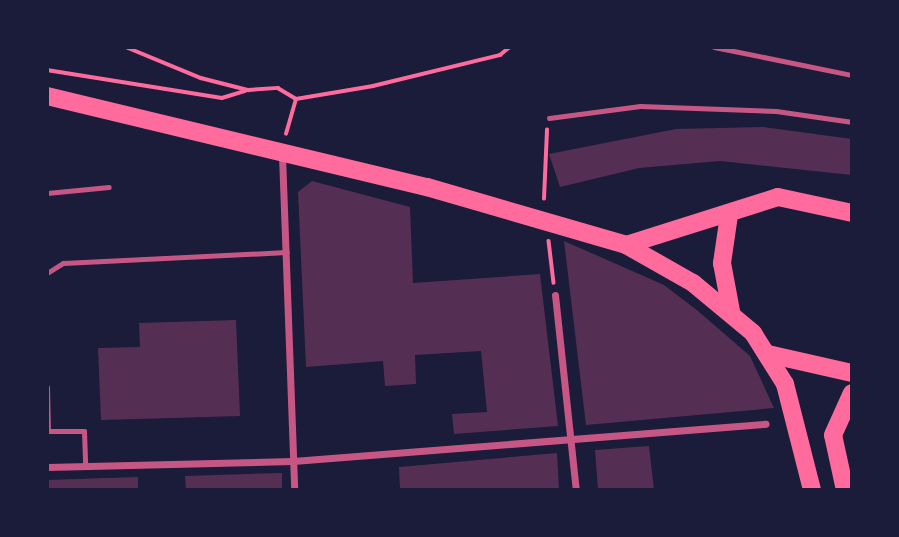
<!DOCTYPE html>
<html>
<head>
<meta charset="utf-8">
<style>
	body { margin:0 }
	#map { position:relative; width:899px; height:537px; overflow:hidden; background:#1b1b3a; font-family:"Space Grotesk",sans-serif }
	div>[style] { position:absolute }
	.building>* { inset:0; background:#542f53 }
	.path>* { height:3.5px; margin:-1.75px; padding:0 1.75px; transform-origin:1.75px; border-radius:1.75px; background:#ff6b9d }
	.service>* { height:5px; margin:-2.5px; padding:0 2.5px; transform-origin:2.5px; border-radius:2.5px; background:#c65784 }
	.minor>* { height:7px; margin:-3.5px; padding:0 3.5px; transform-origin:3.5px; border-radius:3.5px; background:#c65784 }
	.primary>* { height:18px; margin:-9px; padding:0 9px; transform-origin:9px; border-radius:9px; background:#ff6b9d }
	span { translate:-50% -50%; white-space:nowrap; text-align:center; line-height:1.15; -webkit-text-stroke:5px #1b1b3a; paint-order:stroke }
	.frame { position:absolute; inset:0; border:49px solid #1b1b3a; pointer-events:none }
</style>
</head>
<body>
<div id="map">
	<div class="building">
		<div style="clip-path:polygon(763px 127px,852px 139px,852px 175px,720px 161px,639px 168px,560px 187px,549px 154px,676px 129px)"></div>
		<div style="clip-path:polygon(312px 181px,410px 207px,413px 283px,540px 274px,558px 426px,454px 434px,452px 414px,487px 412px,481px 351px,415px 355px,416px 384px,385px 386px,383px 361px,306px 367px,298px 192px)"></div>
		<div style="clip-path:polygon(564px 241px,664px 285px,698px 311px,750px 356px,774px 408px,586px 425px)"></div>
		<div style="clip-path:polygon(236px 320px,240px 416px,101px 420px,98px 348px,140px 347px,139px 323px)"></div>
		<div style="clip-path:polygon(649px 446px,654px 490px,598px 490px,595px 450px)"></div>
		<div style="clip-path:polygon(557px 453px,559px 490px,400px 490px,399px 467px)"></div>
		<div style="clip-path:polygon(282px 473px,282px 490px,186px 490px,185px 476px)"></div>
		<div style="clip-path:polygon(138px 477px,138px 490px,47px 490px,47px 480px)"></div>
	</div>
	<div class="path">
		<div style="left:126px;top:47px;width:81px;rotate:22.5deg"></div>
		<div style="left:201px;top:78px;width:49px;rotate:14.3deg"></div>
		<div style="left:248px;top:90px;width:30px;rotate:-4deg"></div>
		<div style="left:278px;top:88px;width:21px;rotate:31deg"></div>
		<div style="left:296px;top:99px;width:78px;rotate:-9.6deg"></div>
		<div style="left:373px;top:86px;width:131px;rotate:-13.7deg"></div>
		<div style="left:500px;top:55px;width:13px;rotate:-39deg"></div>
		<div style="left:47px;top:70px;width:177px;rotate:9.1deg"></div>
		<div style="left:222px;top:98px;width:24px;rotate:-17deg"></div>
		<div style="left:286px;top:134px;width:36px;rotate:-74deg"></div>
		<div style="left:544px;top:199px;width:69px;rotate:-87.5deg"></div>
		<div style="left:549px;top:241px;width:42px;rotate:83.2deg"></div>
	</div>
	<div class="service">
		<div style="left:714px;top:47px;width:141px;rotate:11.5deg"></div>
		<div style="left:549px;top:118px;width:92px;rotate:-7.5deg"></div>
		<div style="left:640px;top:106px;width:136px;rotate:2.1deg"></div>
		<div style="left:776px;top:111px;width:77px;rotate:8.2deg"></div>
		<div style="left:47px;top:193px;width:62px;rotate:-5.5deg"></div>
		<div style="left:47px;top:273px;width:19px;rotate:-32deg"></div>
		<div style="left:63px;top:263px;width:224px;rotate:-2.8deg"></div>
		<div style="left:47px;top:387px;width:44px;rotate:88.7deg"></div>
		<div style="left:48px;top:431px;width:36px"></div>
		<div style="left:84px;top:431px;width:36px;rotate:88deg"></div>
	</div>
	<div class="minor">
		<div style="left:282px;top:155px;width:335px;rotate:87.9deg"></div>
		<div style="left:555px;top:295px;width:196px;rotate:83.9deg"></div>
		<div style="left:47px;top:467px;width:246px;rotate:-1.4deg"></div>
		<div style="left:293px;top:461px;width:474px;rotate:-4.5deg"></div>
	</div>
	<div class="primary">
		<div style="left:47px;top:96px;width:391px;rotate:13.5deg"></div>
		<div style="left:427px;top:187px;width:207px;rotate:16.2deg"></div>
		<div style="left:626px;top:245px;width:77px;rotate:29.6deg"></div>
		<div style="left:693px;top:283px;width:78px;rotate:39.8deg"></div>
		<div style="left:753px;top:333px;width:60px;rotate:57.9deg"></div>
		<div style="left:785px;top:384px;width:109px;rotate:75.7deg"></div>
		<div style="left:729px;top:215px;width:49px;rotate:98.3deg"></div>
		<div style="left:722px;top:263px;width:49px;rotate:79.4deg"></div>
		<div style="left:626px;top:245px;width:159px;rotate:-17.5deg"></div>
		<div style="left:778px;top:197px;width:76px;rotate:12.2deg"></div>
		<div style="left:768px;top:354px;width:86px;rotate:12.7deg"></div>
		<div style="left:845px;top:490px;width:56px;rotate:-102.3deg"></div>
		<div style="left:833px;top:435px;width:46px;rotate:-65.7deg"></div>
	</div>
	<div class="frame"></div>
</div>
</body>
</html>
